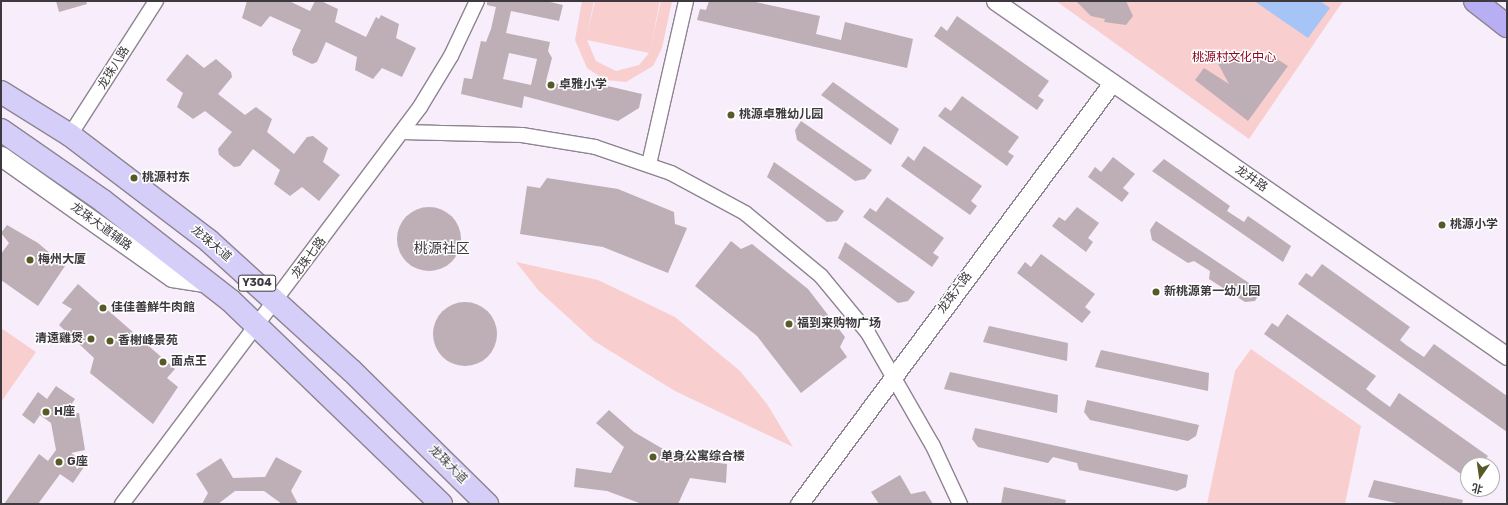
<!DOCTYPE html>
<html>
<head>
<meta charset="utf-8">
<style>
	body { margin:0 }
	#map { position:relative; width:1508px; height:505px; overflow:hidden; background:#f8edfb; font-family:Rubik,"Noto Sans SC",sans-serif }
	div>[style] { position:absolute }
	.green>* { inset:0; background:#f8cfce }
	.water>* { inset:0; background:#a6c5f6 }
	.building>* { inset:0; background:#beaeb5 }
	.round { border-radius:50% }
	.roads { filter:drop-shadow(1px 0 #8e8490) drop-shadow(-1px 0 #8e8490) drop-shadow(0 1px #8e8490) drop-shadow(0 -1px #8e8490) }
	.minor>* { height:14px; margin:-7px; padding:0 7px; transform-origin:7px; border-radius:7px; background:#fff }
	.tertiary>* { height:17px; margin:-8.5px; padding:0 8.5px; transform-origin:8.5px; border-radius:8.5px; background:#fff }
	.secondary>* { height:19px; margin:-9.5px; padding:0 9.5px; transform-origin:9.5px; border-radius:9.5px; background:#fff }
	.primary>* { height:22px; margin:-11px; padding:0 11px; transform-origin:11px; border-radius:11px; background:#d4cef8 }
	.motorway>* { height:22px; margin:-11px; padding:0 11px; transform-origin:11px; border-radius:11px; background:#b7aef3 }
	.dots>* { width:11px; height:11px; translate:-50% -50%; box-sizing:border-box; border:2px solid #fff; border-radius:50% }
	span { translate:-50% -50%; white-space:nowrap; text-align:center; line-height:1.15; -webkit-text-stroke:3px #fff; paint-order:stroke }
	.shield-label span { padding:1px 3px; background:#fff; border:1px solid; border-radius:3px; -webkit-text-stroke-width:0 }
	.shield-label { font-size:11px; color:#3d393e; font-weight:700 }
	.park-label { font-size:12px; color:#8c0921 }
	.street-label { font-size:12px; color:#3d393e }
	.poi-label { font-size:12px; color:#3d393e; font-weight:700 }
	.left { translate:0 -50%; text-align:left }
	.right { translate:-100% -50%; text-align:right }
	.quarter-label { font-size:14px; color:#3d393e }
	.frame { position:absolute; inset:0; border:2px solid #3d393e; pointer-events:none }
	.north { position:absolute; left:1460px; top:457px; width:40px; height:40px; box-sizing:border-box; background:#fff; border:1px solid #b1b0b2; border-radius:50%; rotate:193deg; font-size:11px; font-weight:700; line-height:16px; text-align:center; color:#3d393e }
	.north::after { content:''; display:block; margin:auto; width:14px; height:18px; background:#575927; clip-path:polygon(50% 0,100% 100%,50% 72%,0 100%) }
</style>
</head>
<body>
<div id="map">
	<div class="green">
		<div style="clip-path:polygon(evenodd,582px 1px,594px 1px,587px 35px,595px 1px,660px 1px,650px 49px,661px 1px,672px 1px,662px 48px,653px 66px,626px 82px,605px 80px,587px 68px,575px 40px,582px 1px,587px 40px,649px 53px,639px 65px,616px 71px,596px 61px,587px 40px)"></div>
		<div style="clip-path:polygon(1056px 1px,1343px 1px,1249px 139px)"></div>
		<div style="clip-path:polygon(516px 262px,598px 280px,675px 317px,740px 371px,767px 404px,793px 447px,675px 391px,594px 341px,539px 291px)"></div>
		<div style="clip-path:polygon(1px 328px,36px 352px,1px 402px)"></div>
		<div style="clip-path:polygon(1251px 349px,1361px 426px,1345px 504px,1207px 504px,1235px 371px)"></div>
	</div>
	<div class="water">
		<div style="clip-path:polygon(1254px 1px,1320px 1px,1330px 8px,1308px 38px)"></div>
	</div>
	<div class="building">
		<div style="clip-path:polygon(56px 1px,86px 1px,87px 4px,59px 12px)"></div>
		<div style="clip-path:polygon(247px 1px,289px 1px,310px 11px,315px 1px,321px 1px,338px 9px,335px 22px,366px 37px,376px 17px,379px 19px,381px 15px,399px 24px,396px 38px,416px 48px,402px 77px,382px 68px,373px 79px,355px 70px,357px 57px,326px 42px,317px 62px,312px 64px,293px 55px,292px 50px,301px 30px,270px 16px,261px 27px,242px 18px)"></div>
		<div style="clip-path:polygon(evenodd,487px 1px,546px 1px,563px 5px,559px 21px,511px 11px,506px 33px,550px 42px,548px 51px,552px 58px,546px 81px,571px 87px,573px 78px,642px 94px,639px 108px,618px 121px,524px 96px,522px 108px,461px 94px,464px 78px,472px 79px,481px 41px,486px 42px,491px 29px,496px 7px,487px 5px,487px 1px,509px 53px,537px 59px,531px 85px,503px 79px,509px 53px)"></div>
		<div style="clip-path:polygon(709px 1px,751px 1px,820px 16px,816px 34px,841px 40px,845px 22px,913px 39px,907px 68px,697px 20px,700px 9px,706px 10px)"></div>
		<div style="clip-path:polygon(1076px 1px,1126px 1px,1133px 16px,1126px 25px,1104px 22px,1105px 19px,1091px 16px)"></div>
		<div style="clip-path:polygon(957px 16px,1049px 81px,1038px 96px,1044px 100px,1037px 110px,934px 36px,941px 26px,947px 31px)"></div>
		<div style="clip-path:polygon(1267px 53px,1288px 66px,1248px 121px,1195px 80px,1204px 68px,1229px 84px,1215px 58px,1238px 54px,1249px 62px,1255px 55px,1262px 60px)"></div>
		<div style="clip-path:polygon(187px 54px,204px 68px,216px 59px,231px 72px,232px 77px,218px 94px,245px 115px,256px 107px,272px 119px,267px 132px,294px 154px,307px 137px,313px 136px,328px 148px,323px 162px,340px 175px,319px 201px,302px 187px,290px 196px,274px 184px,280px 170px,253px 149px,240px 166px,234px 167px,219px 155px,218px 149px,232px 132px,205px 111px,193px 119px,177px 107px,183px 93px,166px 80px)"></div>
		<div style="clip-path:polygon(833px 82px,899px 129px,891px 145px,821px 95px)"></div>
		<div style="clip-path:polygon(962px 96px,1019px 137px,1008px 152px,1014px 156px,1007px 166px,938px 116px,945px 107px,951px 111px)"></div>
		<div style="clip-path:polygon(801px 121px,872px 170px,865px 179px,855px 181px,797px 140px,795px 130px)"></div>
		<div style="clip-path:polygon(924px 146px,982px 186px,971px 201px,977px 206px,970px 215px,901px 166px,908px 156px,914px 161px)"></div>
		<div style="clip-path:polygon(1113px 157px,1135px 174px,1123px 188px,1129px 193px,1122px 202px,1088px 177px,1095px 167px,1101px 172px)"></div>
		<div style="clip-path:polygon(1164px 159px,1230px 206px,1227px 211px,1244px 222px,1248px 216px,1291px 246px,1283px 262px,1152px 171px)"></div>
		<div style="clip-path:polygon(774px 162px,844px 211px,837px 221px,827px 222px,767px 177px)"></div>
		<div style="clip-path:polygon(547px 178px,618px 189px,674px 212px,675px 224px,687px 228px,668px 273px,603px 247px,520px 234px,527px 186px,540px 188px)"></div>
		<div style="clip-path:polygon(887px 197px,944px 238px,933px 253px,939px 257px,932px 267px,863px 217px,870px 208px,876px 212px)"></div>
		<div class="round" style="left:397px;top:207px;width:64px;height:64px"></div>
		<div style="clip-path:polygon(1077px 207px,1099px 223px,1088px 238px,1093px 242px,1086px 252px,1052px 226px,1059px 217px,1065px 221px)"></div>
		<div style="clip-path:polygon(1156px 221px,1261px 291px,1255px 301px,1245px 302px,1209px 279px,1210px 271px,1194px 261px,1188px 263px,1152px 240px,1150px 230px)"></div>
		<div style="clip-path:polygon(7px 225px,38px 243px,65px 266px,38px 306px,1px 280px,1px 254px,9px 243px,1px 233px)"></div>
		<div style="clip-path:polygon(731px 241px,741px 249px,752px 244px,808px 289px,845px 337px,840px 347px,847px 357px,801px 393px,757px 336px,695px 286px)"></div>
		<div style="clip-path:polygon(845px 242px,915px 292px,908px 301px,898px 303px,838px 258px)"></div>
		<div style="clip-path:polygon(1041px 254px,1095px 294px,1085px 307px,1091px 312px,1082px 323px,1017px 273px,1025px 262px,1031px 267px)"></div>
		<div style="clip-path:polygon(1322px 264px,1410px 327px,1400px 340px,1406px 345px,1424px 357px,1434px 344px,1507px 396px,1507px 432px,1298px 284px,1306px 273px,1312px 277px)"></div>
		<div style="clip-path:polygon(78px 284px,175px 369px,167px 378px,178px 387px,153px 424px,90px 373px,94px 358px,59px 325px,72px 309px,62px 303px)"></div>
		<div class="round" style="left:433px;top:302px;width:64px;height:64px"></div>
		<div style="clip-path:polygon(1287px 314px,1376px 376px,1366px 389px,1372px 394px,1390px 407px,1399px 393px,1488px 456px,1481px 465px,1468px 465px,1468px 479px,1264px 334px,1272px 323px,1278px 327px)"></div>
		<div style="clip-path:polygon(989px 326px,1068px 343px,1067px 361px,983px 342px)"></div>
		<div style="clip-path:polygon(1101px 350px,1209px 373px,1208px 391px,1095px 367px)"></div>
		<div style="clip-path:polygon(950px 372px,1058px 395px,1057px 413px,944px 389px)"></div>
		<div style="clip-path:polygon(56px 386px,75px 399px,64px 415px,79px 413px,85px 450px,71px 453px,86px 464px,73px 483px,60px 474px,38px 504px,4px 504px,39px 454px,48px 461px,56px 450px,51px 423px,40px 415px,34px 424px,22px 415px,38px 392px,47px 399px)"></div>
		<div style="clip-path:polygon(1087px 400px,1199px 425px,1196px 436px,1188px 441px,1090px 420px,1084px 412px)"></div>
		<div style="clip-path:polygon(609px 410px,634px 432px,663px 449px,695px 460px,727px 464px,726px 483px,690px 478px,678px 504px,642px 504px,607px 491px,574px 487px,576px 468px,611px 473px,624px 447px,596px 423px)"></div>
		<div style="clip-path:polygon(975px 428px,1188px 475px,1186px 487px,1177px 491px,1079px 470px,1077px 463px,1053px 457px,1048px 463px,978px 447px,972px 439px)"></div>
		<div style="clip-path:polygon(276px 457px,302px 471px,291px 491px,298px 504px,282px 504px,264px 491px,235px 491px,218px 504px,202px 504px,208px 493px,196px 474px,221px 458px,233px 478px,265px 477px)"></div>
		<div style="clip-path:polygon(900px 475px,911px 494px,925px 491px,933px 504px,879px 504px,871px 492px)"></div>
		<div style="clip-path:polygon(1374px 480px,1463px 500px,1462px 504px,1401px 504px,1368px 497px)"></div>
		<div style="clip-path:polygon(1004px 487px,1066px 500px,1065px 504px,1001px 504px)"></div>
	</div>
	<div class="roads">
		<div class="minor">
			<div style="left:402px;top:132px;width:120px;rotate:1.4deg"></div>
			<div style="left:522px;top:135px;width:74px;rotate:9.3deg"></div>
			<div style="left:595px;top:147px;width:80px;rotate:18.9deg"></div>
			<div style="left:671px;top:173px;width:84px;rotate:28.4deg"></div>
			<div style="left:745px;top:213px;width:99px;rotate:39.7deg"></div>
			<div style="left:821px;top:276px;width:74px;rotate:50.5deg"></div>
			<div style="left:868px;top:333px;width:130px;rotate:60.1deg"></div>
			<div style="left:933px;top:446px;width:64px;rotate:65deg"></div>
			<div style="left:70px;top:135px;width:159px;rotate:-57.3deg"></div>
			<div style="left:649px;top:164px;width:167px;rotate:-77.2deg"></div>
			<div style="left:122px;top:504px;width:496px;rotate:-53.1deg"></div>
			<div style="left:420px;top:107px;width:60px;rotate:-58.7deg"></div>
			<div style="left:451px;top:56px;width:61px;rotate:-64.7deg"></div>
		</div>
		<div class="tertiary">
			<div style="left:995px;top:1px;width:623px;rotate:34.74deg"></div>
			<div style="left:799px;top:504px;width:525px;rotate:-53.37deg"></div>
		</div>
		<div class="secondary">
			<div style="left:1px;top:156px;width:209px;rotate:35.3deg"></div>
			<div style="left:172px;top:277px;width:36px;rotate:9deg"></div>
		</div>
		<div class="primary">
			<div style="left:1px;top:92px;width:81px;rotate:31.9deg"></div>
			<div style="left:70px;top:135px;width:175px;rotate:37.3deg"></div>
			<div style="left:209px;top:241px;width:193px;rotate:42.3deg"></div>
			<div style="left:352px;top:371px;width:190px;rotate:44.6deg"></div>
			<div style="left:1px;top:130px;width:124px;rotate:34.8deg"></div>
			<div style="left:103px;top:201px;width:162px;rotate:38deg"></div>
			<div style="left:231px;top:301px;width:292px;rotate:44deg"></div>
		</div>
		<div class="motorway">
			<div style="left:1475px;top:1px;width:41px;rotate:38deg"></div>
		</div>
	</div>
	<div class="dots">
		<div style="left:551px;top:85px;background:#575927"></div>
		<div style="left:731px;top:115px;background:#575927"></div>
		<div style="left:134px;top:178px;background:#575927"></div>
		<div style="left:1442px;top:225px;background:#575927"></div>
		<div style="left:30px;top:260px;background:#575927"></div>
		<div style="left:1156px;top:292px;background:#575927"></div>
		<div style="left:103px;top:308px;background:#575927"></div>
		<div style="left:789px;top:324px;background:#575927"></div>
		<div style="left:91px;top:339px;background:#575927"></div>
		<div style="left:110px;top:341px;background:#575927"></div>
		<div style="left:163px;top:362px;background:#575927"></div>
		<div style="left:46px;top:412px;background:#575927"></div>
		<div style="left:653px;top:457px;background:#575927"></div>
		<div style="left:59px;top:462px;background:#575927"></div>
	</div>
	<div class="shield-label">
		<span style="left:257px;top:283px">Y304</span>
	</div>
	<div class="park-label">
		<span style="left:1234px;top:58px">桃源村文化中心</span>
	</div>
	<div class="street-label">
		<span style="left:114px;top:68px;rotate:-58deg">龙珠八路</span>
		<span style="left:1251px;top:179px;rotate:35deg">龙井路</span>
		<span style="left:101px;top:227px;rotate:36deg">龙珠大道辅路</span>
		<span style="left:211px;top:244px;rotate:40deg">龙珠大道</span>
		<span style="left:309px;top:258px;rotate:-53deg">龙珠七路</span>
		<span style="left:955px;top:293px;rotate:-53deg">龙珠六路</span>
		<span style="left:448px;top:465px;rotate:45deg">龙珠大道</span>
	</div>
	<div class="poi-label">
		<span class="left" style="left:559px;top:85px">卓雅小学</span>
		<span class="left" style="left:739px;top:115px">桃源卓雅幼儿园</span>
		<span class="left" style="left:142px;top:178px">桃源村东</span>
		<span class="left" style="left:1450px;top:225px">桃源小学</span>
		<span class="left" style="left:38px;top:260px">梅州大厦</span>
		<span class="left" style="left:1164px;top:292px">新桃源第一幼儿园</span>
		<span class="left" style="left:111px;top:308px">佳佳善鮮牛肉館</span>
		<span class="left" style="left:797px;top:324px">福到来购物广场</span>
		<span class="right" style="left:83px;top:339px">清遠雞煲</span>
		<span class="left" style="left:118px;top:341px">香榭峰景苑</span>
		<span class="left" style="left:171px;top:362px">面点王</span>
		<span class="left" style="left:54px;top:412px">H座</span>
		<span class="left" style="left:661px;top:457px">单身公寓综合楼</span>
		<span class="left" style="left:67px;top:462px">G座</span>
	</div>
	<div class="quarter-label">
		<span style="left:442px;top:249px">桃源社区</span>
	</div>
	<div class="frame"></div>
	<div class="north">北</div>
</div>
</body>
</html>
